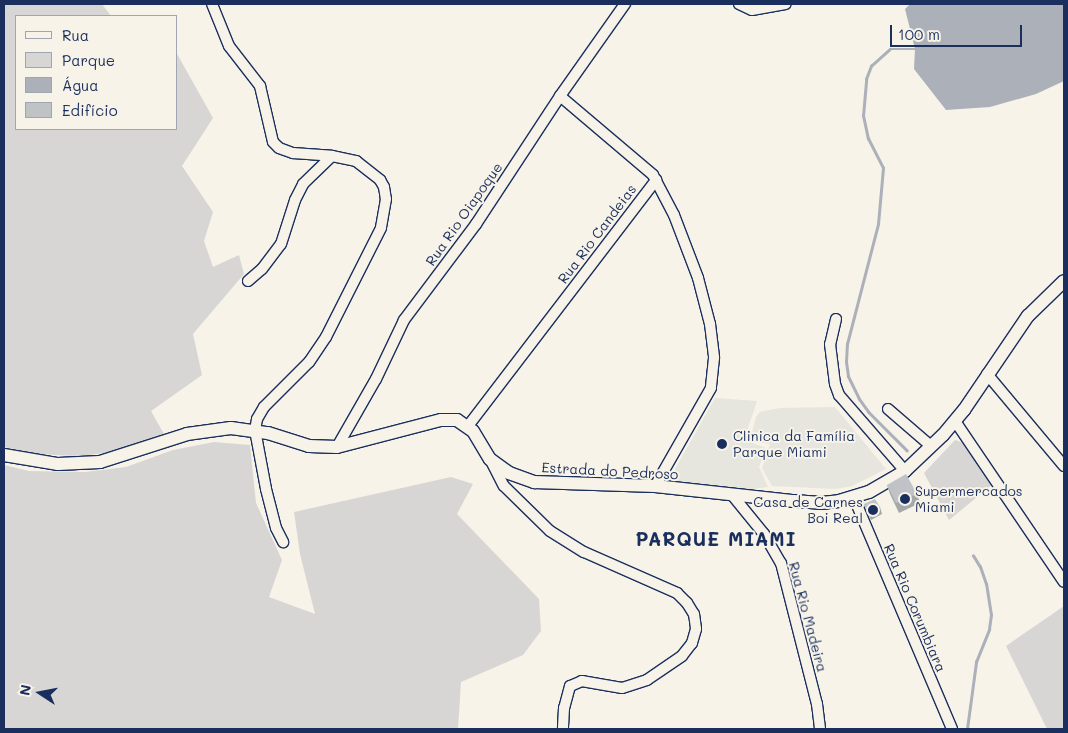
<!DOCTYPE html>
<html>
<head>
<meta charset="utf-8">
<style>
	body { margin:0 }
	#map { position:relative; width:1068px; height:733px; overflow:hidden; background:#f7f3e8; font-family:Mali,sans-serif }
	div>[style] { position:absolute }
	.built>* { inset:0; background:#e6e5de }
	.green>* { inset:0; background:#d7d6d4 }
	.water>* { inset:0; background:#acb0b9 }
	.stream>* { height:2.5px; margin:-1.25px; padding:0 1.25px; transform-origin:1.25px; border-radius:1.25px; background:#acb0b9 }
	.roads { filter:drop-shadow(1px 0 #1b2f5e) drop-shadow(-1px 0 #1b2f5e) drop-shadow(0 1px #1b2f5e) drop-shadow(0 -1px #1b2f5e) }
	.minor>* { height:10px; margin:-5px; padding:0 5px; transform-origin:5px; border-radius:5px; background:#f7f3e8 }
	.major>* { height:12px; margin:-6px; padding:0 6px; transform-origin:6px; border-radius:6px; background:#f7f3e8 }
	.wall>* { inset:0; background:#a5a8a9 }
	.building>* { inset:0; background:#c0c3c5 }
	.dots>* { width:14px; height:14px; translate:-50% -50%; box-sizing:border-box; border:2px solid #f7f3e8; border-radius:50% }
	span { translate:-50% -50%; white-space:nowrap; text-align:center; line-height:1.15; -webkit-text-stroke:4px #f7f3e8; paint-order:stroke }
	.street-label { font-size:14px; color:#1b2f5e }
	.poi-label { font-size:14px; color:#1b2f5e }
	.left { translate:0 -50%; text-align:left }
	.right { translate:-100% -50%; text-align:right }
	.district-label { font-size:19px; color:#1b2f5e; font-weight:700; letter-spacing:1px }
	.frame { position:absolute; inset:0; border:5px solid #1b2f5e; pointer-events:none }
	.legend { position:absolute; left:15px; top:15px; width:162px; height:115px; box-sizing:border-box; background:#f7f3e8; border:1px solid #9fa5b1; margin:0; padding:6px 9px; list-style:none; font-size:15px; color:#1b2f5e }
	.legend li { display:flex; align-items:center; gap:10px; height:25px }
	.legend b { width:25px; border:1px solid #9fa5b1 }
	.north { position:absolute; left:15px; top:668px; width:50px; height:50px; -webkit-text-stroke:4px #f7f3e8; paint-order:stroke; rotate:281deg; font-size:14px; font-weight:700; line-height:20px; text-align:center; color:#1b2f5e }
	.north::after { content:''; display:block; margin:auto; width:18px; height:22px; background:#1b2f5e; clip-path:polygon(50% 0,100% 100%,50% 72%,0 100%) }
	.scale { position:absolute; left:890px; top:25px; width:132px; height:22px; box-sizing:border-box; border:2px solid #1b2f5e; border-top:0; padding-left:6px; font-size:15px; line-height:18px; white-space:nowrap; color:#1b2f5e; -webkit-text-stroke:4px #f7f3e8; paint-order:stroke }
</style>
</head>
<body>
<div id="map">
	<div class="built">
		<div style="clip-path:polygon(715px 398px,757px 401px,744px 440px,766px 448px,759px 467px,768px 487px,734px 491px,672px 482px,670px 478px)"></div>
		<div style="clip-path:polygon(835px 407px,886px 469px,852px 486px,836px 489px,772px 486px,762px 468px,770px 444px,750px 441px,756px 417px,760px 412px,780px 408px)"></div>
	</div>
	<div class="green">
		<div style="clip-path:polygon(4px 4px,102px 4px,111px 16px,16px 16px,16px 129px,176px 129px,176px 52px,213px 118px,182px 166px,213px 212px,204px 241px,213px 267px,239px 255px,244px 274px,193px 334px,202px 375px,151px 411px,164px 434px,117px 451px,82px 456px,54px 455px,32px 453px,4px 447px)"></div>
		<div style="clip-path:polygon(955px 440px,964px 443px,972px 452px,993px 484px,949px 520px,924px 473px)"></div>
		<div style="clip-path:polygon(214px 442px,250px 445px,256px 503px,282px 560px,269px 597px,315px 614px,300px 554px,294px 512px,451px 477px,473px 484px,457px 514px,539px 599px,541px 631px,523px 655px,461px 682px,458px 729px,4px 729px,4px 465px,29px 471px,85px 472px,126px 467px,173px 450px)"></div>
		<div style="clip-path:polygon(1064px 606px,1064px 729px,1047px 729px,1006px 646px)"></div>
	</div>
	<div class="water">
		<div style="clip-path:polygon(910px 4px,1064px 4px,1064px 81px,1036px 94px,990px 107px,946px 110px,914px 69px,915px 49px,905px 9px)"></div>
	</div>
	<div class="stream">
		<div style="left:907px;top:451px;width:54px;rotate:-135deg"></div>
		<div style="left:869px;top:413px;width:17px;rotate:-126deg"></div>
		<div style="left:859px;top:399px;width:25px;rotate:-116deg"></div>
		<div style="left:848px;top:376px;width:14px;rotate:-98deg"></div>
		<div style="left:846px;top:362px;width:18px;rotate:-87deg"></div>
		<div style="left:847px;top:344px;width:124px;rotate:-75.5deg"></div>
		<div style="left:878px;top:224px;width:56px;rotate:-84.9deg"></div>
		<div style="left:883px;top:168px;width:33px;rotate:-117deg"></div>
		<div style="left:868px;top:139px;width:24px;rotate:-102deg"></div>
		<div style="left:863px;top:116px;width:37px;rotate:-85deg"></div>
		<div style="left:866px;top:79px;width:14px;rotate:-69deg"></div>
		<div style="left:871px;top:66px;width:25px;rotate:-42deg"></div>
		<div style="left:890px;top:49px;width:26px"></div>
		<div style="left:967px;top:729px;width:68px;rotate:-82.3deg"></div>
		<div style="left:976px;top:662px;width:35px;rotate:-68deg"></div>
		<div style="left:989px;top:629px;width:14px;rotate:-82deg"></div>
		<div style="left:991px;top:615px;width:31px;rotate:-99deg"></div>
		<div style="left:986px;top:584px;width:18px;rotate:-109deg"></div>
		<div style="left:980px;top:567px;width:13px;rotate:-122deg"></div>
	</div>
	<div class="roads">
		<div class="minor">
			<div style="left:212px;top:4px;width:45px;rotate:68deg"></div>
			<div style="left:229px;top:46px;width:51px;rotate:52.2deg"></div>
			<div style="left:260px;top:86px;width:57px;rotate:76.9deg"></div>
			<div style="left:273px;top:142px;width:8px;rotate:45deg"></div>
			<div style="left:279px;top:148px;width:15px;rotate:20deg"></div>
			<div style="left:293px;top:153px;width:39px;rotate:4deg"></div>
			<div style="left:332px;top:156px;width:25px;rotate:12deg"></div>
			<div style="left:356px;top:161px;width:31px;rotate:38deg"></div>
			<div style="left:380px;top:180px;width:8px;rotate:60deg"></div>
			<div style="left:384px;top:187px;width:12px;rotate:81deg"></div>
			<div style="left:386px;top:199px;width:29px;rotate:100deg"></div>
			<div style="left:381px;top:228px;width:122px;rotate:116.8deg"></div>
			<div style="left:326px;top:337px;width:30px;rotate:124deg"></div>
			<div style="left:309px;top:362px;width:64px;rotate:135deg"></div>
			<div style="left:264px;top:407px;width:14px;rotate:120deg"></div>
			<div style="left:257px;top:419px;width:11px;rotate:100deg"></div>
			<div style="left:255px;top:430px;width:60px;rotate:79.4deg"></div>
			<div style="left:266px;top:489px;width:40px;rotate:75.6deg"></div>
			<div style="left:276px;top:528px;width:16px;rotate:63deg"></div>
			<div style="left:739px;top:4px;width:14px;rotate:25deg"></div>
			<div style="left:752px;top:10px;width:34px;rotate:-10deg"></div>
			<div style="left:560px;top:96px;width:122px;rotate:40.3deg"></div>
			<div style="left:653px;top:175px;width:45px;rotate:62.3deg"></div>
			<div style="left:674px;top:215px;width:67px;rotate:69.1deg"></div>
			<div style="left:698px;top:278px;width:48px;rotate:75.4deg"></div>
			<div style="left:710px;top:324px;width:34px;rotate:83deg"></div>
			<div style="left:714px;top:358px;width:30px;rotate:96deg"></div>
			<div style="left:711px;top:388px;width:113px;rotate:119.7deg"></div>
			<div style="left:248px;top:281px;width:18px;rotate:-41deg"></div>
			<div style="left:262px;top:269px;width:31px;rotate:-53deg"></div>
			<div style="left:281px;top:244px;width:46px;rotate:-72.3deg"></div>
			<div style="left:295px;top:200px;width:18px;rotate:-63deg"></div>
			<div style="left:303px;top:184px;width:40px;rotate:-44deg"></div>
			<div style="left:836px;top:319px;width:26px;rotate:103deg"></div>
			<div style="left:830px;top:344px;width:40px;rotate:82.9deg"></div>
			<div style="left:835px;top:384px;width:12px;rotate:70deg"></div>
			<div style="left:839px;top:395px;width:101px;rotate:49deg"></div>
			<div style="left:987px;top:374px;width:120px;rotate:50.1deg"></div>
			<div style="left:888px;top:409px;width:57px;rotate:40.7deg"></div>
			<div style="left:955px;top:421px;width:194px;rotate:55.9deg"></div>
			<div style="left:468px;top:426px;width:310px;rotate:-52.6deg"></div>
			<div style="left:337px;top:447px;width:78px;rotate:-60.2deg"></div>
			<div style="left:376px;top:379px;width:65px;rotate:-64.6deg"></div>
			<div style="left:404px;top:320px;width:120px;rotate:-53.1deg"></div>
			<div style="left:476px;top:224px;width:153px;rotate:-56.7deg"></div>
			<div style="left:560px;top:96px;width:113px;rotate:-54.8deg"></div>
			<div style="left:490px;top:459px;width:30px;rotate:63deg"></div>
			<div style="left:504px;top:486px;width:64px;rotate:44.4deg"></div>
			<div style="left:550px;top:531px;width:40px;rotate:32deg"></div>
			<div style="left:584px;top:552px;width:102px;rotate:23.8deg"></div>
			<div style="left:677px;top:593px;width:14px;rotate:45deg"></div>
			<div style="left:687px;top:603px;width:13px;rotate:58deg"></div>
			<div style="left:694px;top:614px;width:15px;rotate:82deg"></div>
			<div style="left:696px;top:629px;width:15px;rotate:106deg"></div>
			<div style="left:692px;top:643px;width:16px;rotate:128deg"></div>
			<div style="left:682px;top:656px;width:42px;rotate:145.6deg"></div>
			<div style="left:647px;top:680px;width:26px;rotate:162deg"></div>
			<div style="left:622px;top:688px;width:41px;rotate:-170.1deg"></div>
			<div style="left:582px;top:681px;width:13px;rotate:157deg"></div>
			<div style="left:570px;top:686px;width:23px;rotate:105deg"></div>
			<div style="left:564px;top:708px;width:21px;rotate:93deg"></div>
			<div style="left:733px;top:496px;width:49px;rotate:50.8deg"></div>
			<div style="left:764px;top:534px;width:34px;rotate:60deg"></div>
			<div style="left:781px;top:563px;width:146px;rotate:75.7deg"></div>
			<div style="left:817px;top:704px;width:25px;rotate:83deg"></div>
			<div style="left:854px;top:498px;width:251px;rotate:67deg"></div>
		</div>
		<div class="major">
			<div style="left:4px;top:455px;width:55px;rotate:9.5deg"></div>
			<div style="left:58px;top:464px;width:42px;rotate:-2.7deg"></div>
			<div style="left:100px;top:462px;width:91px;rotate:-17.8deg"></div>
			<div style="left:187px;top:434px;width:44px;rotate:-7.8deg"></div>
			<div style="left:231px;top:428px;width:37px;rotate:8deg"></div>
			<div style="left:268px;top:433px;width:43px;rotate:17.6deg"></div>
			<div style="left:309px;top:446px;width:28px;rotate:2deg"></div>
			<div style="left:337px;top:447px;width:107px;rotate:-14.6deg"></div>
			<div style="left:441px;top:420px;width:16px"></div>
			<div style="left:457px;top:420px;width:19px;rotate:35deg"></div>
			<div style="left:473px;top:431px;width:33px;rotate:59deg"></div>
			<div style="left:490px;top:459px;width:24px;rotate:36deg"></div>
			<div style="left:509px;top:473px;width:27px;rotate:20deg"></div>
			<div style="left:534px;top:482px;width:121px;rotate:1.9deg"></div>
			<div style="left:655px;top:486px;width:140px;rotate:6.2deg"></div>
			<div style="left:794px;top:501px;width:27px;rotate:4deg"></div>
			<div style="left:821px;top:503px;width:18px;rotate:-6deg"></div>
			<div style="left:839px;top:501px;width:31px;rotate:-17deg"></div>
			<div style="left:869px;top:492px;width:42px;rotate:-30.3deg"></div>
			<div style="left:905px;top:471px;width:52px;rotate:-43.5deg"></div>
			<div style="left:943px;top:435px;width:33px;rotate:-50deg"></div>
			<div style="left:964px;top:410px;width:114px;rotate:-55.8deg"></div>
			<div style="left:1028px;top:316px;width:50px;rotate:-44.2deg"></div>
		</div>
	</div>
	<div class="wall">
		<div style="clip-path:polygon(887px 485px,917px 494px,920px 503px,899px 513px,890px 494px)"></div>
		<div style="clip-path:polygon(864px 504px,880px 507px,882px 514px,871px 520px)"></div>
	</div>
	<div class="building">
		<div style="clip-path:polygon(906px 474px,917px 494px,896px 503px,887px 485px)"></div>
		<div style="clip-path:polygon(875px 499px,880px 507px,869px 514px,864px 504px)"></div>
	</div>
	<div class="dots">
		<div style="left:722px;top:444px;background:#1b2f5e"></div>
		<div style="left:905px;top:499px;background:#1b2f5e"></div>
		<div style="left:873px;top:510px;background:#1b2f5e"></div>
	</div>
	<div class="street-label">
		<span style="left:464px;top:214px;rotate:-55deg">Rua Rio Oiapoque</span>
		<span style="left:597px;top:234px;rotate:-53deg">Rua Rio Candeias</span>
		<span style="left:610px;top:471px;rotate:3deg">Estrada do Pedroso</span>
		<span style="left:915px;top:608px;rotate:67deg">Rua Rio Corumbiara</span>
		<span style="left:808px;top:617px;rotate:75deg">Rua Rio Madeira</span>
	</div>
	<div class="poi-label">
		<span class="left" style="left:733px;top:444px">Clinica da Família<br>Parque Miami</span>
		<span class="left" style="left:915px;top:499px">Supermercados<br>Miami</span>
		<span class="right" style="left:863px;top:510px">Casa de Carnes<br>Boi Real</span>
	</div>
	<div class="district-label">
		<span style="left:716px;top:539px">PARQUE MIAMI</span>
	</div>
	<div class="frame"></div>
	<ul class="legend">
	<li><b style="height:6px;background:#f7f3e8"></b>Rua</li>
	<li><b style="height:14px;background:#d7d6d4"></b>Parque</li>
	<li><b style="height:14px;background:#acb0b9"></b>Água</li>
	<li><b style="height:14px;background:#c0c3c5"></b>Edifício</li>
	</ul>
	<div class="north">N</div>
	<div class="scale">100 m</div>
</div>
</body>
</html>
